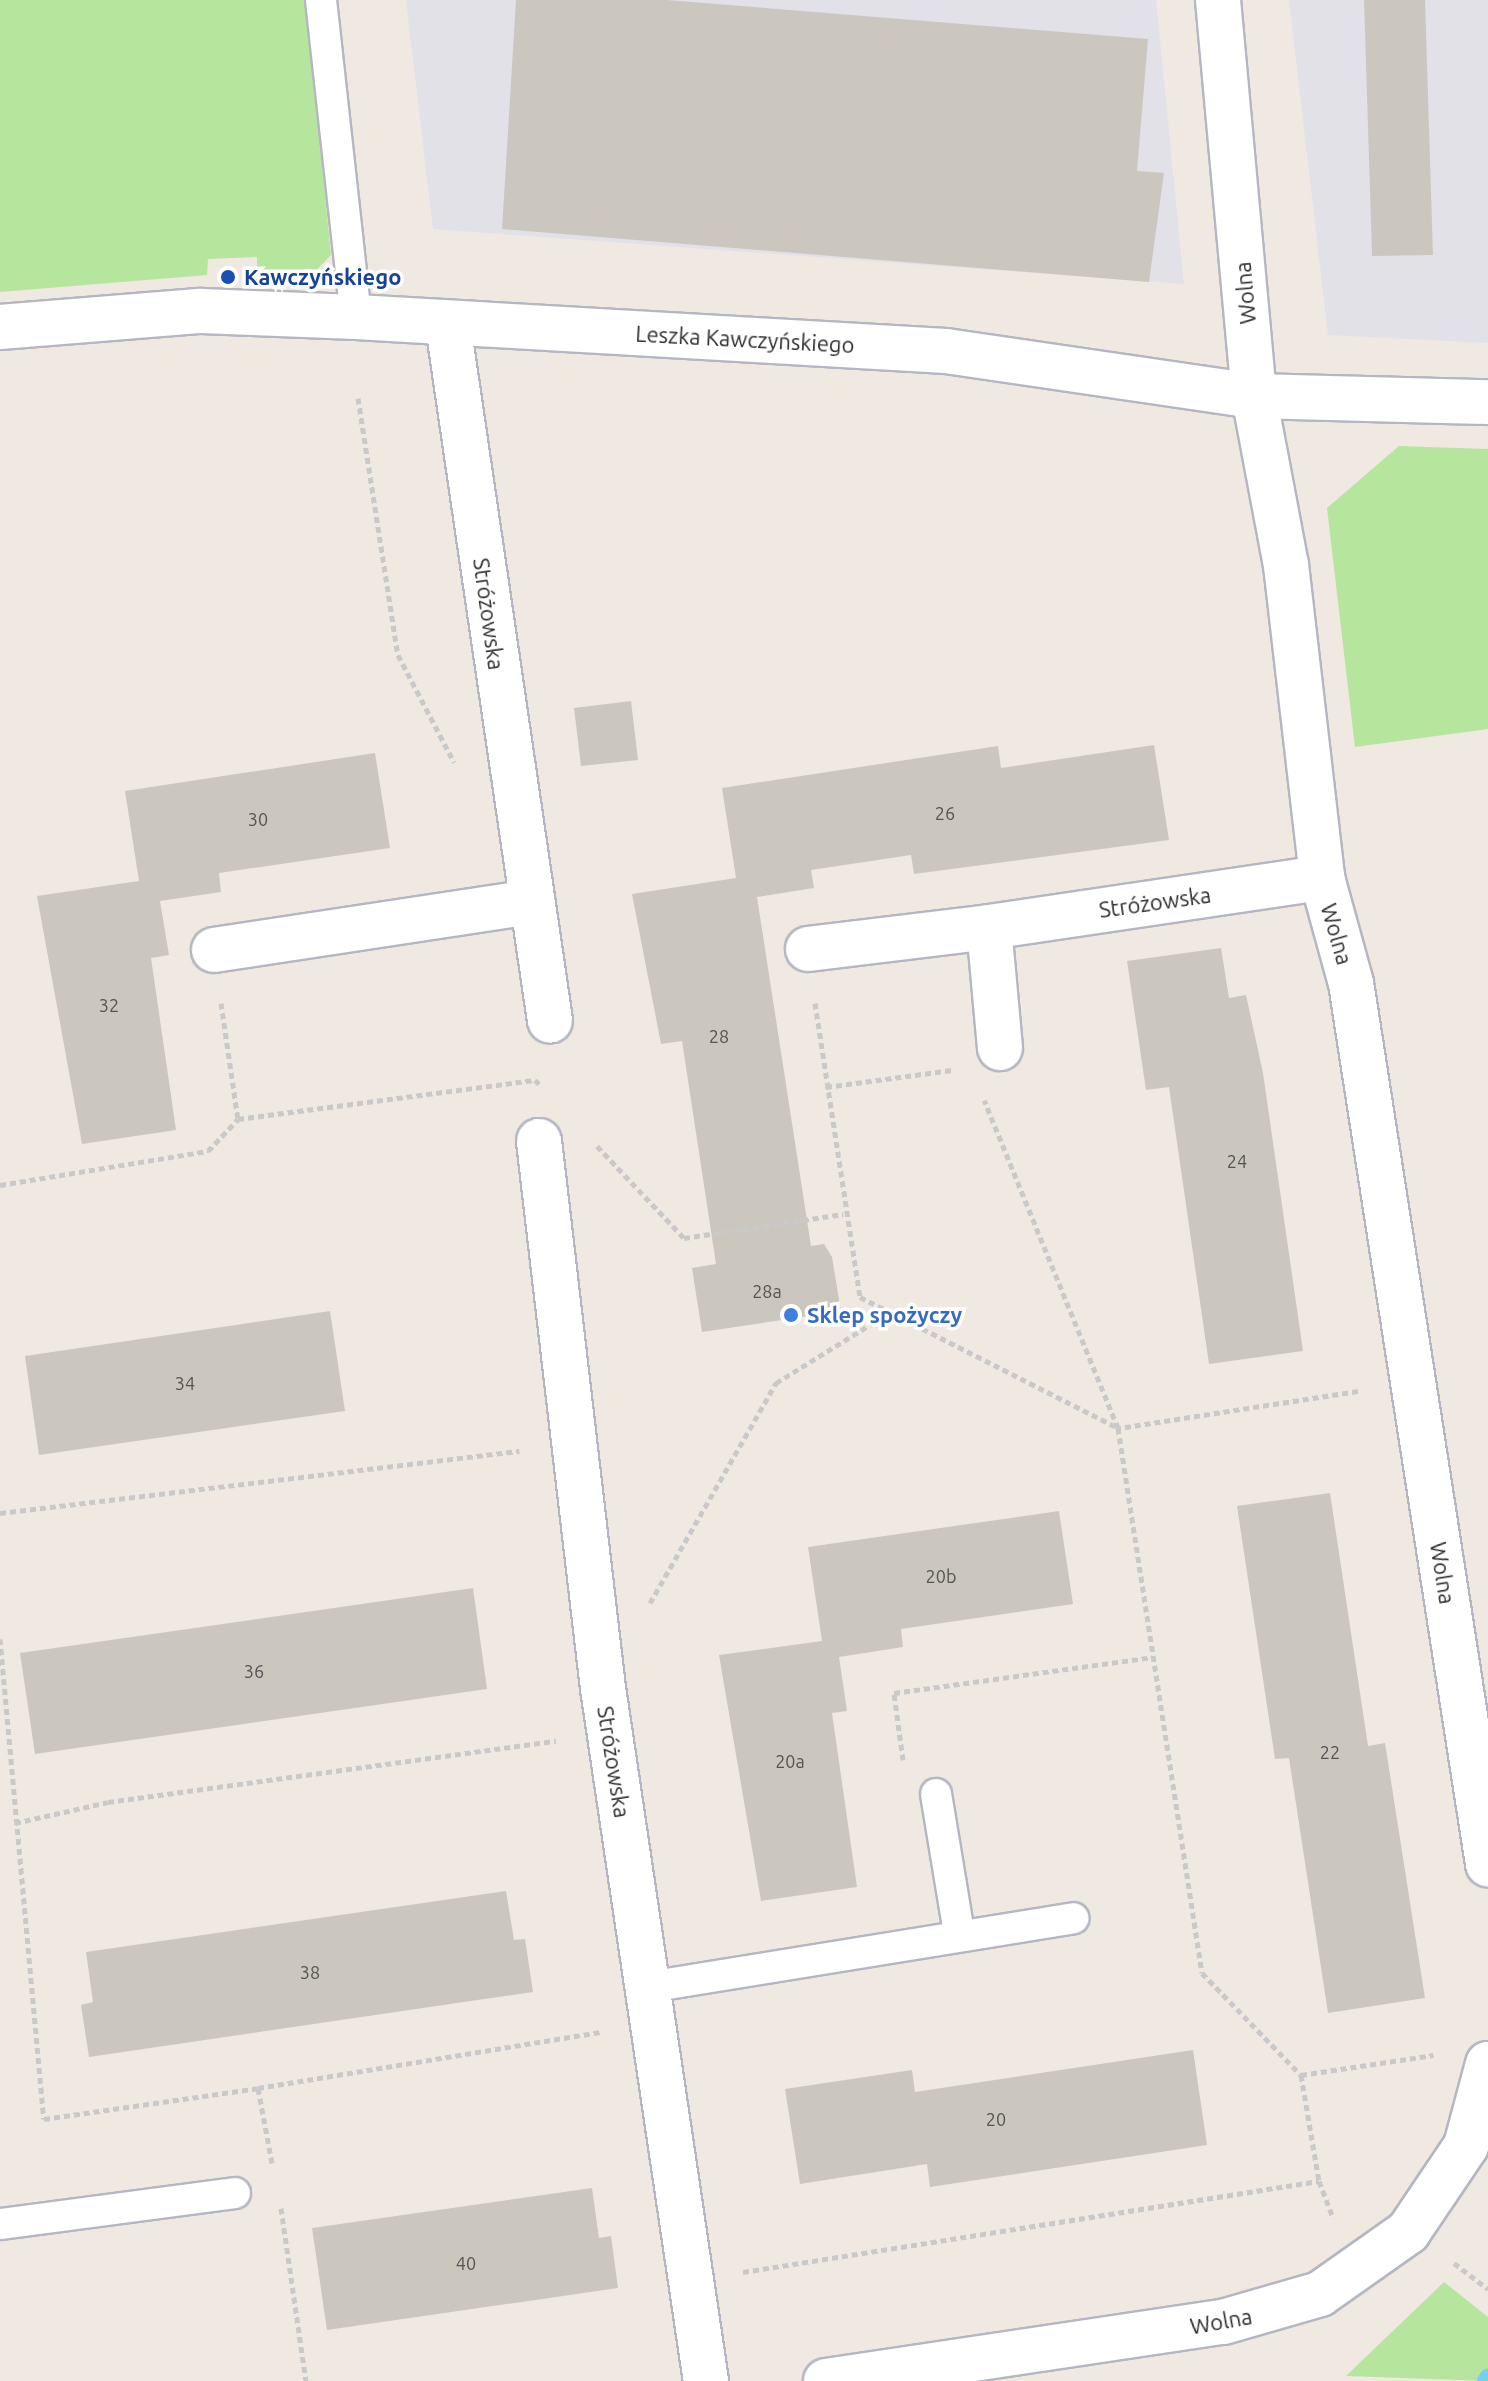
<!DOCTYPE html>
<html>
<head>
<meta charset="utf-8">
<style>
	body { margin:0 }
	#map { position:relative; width:1488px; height:2381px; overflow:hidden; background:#efe9e1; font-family:Ubuntu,sans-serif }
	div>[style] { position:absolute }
	.industrial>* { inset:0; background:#e3e1e8 }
	.green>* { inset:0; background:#b6e59e }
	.stream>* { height:18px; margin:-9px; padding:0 9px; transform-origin:9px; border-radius:9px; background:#75cff0 }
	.building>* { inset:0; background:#cbc7bf }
	.path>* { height:5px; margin-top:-2.5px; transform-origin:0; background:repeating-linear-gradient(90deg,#c9c9c9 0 6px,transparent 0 10px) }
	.roads { filter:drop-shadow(2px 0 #b4b7c1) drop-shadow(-2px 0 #b4b7c1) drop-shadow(0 2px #b4b7c1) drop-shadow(0 -2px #b4b7c1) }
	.service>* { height:30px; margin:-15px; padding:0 15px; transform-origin:15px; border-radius:15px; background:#fff }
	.minor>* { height:44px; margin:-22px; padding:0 22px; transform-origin:22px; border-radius:22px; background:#fff }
	.dots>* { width:22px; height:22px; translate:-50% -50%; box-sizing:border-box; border:4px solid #fff; border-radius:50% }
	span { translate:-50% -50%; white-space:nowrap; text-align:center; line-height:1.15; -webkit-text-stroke:7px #fff; paint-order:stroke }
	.number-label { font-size:18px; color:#555452 }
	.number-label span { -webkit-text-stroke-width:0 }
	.transit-label { font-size:22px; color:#164399; font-weight:700 }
	.left { translate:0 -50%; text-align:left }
	.street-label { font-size:22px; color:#2e2e2e }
	.shop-label { font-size:22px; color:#366cbe; font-weight:700 }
</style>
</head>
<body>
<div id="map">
	<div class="industrial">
		<div style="clip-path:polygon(406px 0,1156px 0,1184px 284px,433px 229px)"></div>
		<div style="clip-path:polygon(1289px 0,1488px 0,1488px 343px,1328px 335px)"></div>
	</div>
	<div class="green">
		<div style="clip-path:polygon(0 0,306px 0,331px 255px,309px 278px,257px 275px,257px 257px,208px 259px,207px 275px,0 292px)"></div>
		<div style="clip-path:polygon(1399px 446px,1488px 449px,1488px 729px,1355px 747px,1327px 508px)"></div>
		<div style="clip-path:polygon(1444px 2282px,1488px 2317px,1488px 2381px,1346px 2376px)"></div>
	</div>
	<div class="stream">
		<div style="left:1486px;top:2381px;width:4px;rotate:-56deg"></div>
	</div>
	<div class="building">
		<div style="clip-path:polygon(516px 0,667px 0,1148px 39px,1137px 171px,1164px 173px,1149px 282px,502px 229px)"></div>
		<div style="clip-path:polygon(1364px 0,1425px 0,1433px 255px,1372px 256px)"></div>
		<div style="clip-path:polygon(631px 701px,638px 760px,581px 766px,574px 708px)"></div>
		<div style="clip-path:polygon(1154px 745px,1169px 840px,914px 874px,911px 855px,811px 870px,814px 888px,757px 897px,811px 1246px,824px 1244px,832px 1257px,841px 1311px,702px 1332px,692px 1268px,716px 1264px,682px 1041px,661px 1044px,632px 894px,736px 878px,722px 788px,998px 746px,1001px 768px)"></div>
		<div style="clip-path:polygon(375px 753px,390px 848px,219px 873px,221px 892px,160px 901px,169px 955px,151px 958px,176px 1130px,82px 1144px,37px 896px,139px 881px,125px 791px)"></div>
		<div style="clip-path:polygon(1221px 948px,1229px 998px,1246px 995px,1263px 1073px,1303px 1351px,1209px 1364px,1169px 1087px,1146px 1090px,1127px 961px)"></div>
		<div style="clip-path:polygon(330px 1311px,345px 1411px,39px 1455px,25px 1356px)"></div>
		<div style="clip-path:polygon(1330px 1493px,1368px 1746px,1385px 1743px,1425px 1998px,1328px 2013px,1289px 1758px,1275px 1759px,1237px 1506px)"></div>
		<div style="clip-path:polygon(1059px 1511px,1073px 1604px,901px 1629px,903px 1647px,839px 1657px,847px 1711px,832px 1713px,857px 1887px,761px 1901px,719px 1655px,822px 1641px,808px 1547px)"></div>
		<div style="clip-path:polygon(473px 1588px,487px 1689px,35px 1754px,20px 1653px)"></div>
		<div style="clip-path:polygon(506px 1891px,514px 1940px,525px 1939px,533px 1992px,89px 2057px,81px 2005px,93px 2002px,86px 1952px)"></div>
		<div style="clip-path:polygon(1193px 2050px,1207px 2145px,930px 2187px,927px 2164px,800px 2184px,785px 2089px,912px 2070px,915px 2092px)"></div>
		<div style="clip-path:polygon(592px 2188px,599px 2238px,611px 2236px,618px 2288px,327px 2330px,312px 2228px)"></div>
	</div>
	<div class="path">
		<div style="left:358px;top:398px;width:260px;rotate:81.2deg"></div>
		<div style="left:398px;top:655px;width:121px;rotate:62.4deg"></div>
		<div style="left:221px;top:1003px;width:117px;rotate:81.7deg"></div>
		<div style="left:238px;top:1119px;width:300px;rotate:-7.5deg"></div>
		<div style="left:535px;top:1080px;width:8px;rotate:45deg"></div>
		<div style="left:815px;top:1003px;width:297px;rotate:81.3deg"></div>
		<div style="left:860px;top:1297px;width:289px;rotate:26.9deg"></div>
		<div style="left:1118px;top:1428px;width:354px;rotate:-112.2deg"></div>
		<div style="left:826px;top:1087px;width:127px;rotate:-7.7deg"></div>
		<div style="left:597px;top:1146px;width:127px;rotate:46.6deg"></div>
		<div style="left:684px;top:1238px;width:161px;rotate:-8.6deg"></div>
		<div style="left:0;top:1185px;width:211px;rotate:-9.3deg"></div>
		<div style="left:208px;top:1151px;width:44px;rotate:-46.8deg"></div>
		<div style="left:1358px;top:1391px;width:243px;rotate:171.2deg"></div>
		<div style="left:1118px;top:1428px;width:551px;rotate:81.24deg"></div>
		<div style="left:1202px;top:1973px;width:142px;rotate:45.9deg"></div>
		<div style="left:1301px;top:2075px;width:134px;rotate:-8.6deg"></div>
		<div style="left:0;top:1513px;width:523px;rotate:-6.81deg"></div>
		<div style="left:650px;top:1603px;width:254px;rotate:-60.2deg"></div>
		<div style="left:776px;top:1383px;width:133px;rotate:-31.8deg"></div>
		<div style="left:0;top:1639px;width:482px;rotate:84.8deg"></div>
		<div style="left:44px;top:2119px;width:216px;rotate:-8.2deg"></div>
		<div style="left:903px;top:1760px;width:68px;rotate:-97.7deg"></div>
		<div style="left:894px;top:1693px;width:261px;rotate:-7.9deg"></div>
		<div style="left:15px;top:1823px;width:95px;rotate:-12.7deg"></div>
		<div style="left:108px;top:1802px;width:452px;rotate:-7.8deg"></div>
		<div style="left:1301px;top:2075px;width:108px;rotate:80.4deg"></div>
		<div style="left:1319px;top:2181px;width:40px;rotate:69deg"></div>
		<div style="left:272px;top:2163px;width:76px;rotate:-100.6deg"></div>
		<div style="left:258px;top:2088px;width:347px;rotate:-9.3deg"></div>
		<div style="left:281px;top:2208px;width:175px;rotate:81.8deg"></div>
		<div style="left:1454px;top:2263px;width:43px;rotate:37.4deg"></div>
		<div style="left:743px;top:2272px;width:583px;rotate:-8.98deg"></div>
	</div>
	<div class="roads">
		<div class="service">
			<div style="left:321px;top:0;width:319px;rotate:83.7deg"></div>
			<div style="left:936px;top:1794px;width:141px;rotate:80.6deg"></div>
			<div style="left:649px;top:1987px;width:430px;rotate:-9.2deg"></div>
			<div style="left:0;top:2224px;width:237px;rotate:-7.5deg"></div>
		</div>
		<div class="minor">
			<div style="left:1218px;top:0;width:398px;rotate:84.8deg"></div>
			<div style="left:1254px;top:396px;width:172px;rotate:79.3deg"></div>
			<div style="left:1286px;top:565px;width:315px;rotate:83.4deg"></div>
			<div style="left:1322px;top:878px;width:109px;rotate:74.6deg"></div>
			<div style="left:1351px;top:983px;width:892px;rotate:81.16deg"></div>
			<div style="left:448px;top:325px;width:703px;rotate:81.66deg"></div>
			<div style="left:0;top:327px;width:202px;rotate:-4.6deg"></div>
			<div style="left:201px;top:311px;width:155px;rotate:2.2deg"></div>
			<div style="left:356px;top:317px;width:591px;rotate:3.3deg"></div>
			<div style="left:946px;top:351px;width:311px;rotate:8.3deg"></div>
			<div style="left:1254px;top:396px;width:234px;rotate:1.5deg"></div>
			<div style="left:808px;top:949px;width:182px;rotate:-6.9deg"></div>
			<div style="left:214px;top:950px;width:322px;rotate:-8.6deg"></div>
			<div style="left:1000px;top:1048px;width:121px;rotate:-95.2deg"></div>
			<div style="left:989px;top:927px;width:337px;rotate:-8.4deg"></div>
			<div style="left:539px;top:1141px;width:551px;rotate:83.33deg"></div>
			<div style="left:603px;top:1688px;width:701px;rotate:81.55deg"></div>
			<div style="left:826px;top:2381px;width:401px;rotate:-8.5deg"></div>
			<div style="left:1223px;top:2322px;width:101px;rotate:-16.1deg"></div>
			<div style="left:1320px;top:2294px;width:108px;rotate:-35.2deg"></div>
			<div style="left:1408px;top:2232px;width:104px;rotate:-56deg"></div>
			<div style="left:1466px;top:2146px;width:85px;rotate:-75deg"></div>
		</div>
	</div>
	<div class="dots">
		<div style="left:228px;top:277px;background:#1a4fb4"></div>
		<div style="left:791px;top:1315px;background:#3f7fe0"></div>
	</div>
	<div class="number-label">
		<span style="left:945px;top:813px">26</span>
		<span style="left:258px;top:819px">30</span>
		<span style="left:109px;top:1005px">32</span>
		<span style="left:719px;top:1036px">28</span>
		<span style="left:1237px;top:1161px">24</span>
		<span style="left:767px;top:1291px">28a</span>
		<span style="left:185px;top:1383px">34</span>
		<span style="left:941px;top:1576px">20b</span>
		<span style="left:254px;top:1671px">36</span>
		<span style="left:1330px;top:1752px">22</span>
		<span style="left:790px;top:1761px">20a</span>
		<span style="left:310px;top:1972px">38</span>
		<span style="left:996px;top:2119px">20</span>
		<span style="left:466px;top:2263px">40</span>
	</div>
	<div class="transit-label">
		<span class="left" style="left:244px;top:277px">Kawczyńskiego</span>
	</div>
	<div class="street-label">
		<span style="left:1245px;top:293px;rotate:-95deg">Wolna</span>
		<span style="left:745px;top:339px;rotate:3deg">Leszka Kawczyńskiego</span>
		<span style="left:489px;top:614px;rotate:82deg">Stróżowska</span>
		<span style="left:1155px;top:902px;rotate:-8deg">Stróżowska</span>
		<span style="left:1337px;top:934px;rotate:74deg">Wolna</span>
		<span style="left:1443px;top:1573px;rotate:81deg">Wolna</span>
		<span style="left:614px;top:1762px;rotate:81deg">Stróżowska</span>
		<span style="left:1221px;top:2321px;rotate:-10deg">Wolna</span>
	</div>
	<div class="shop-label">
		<span class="left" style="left:807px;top:1315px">Sklep spożyczy</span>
	</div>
</div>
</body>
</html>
